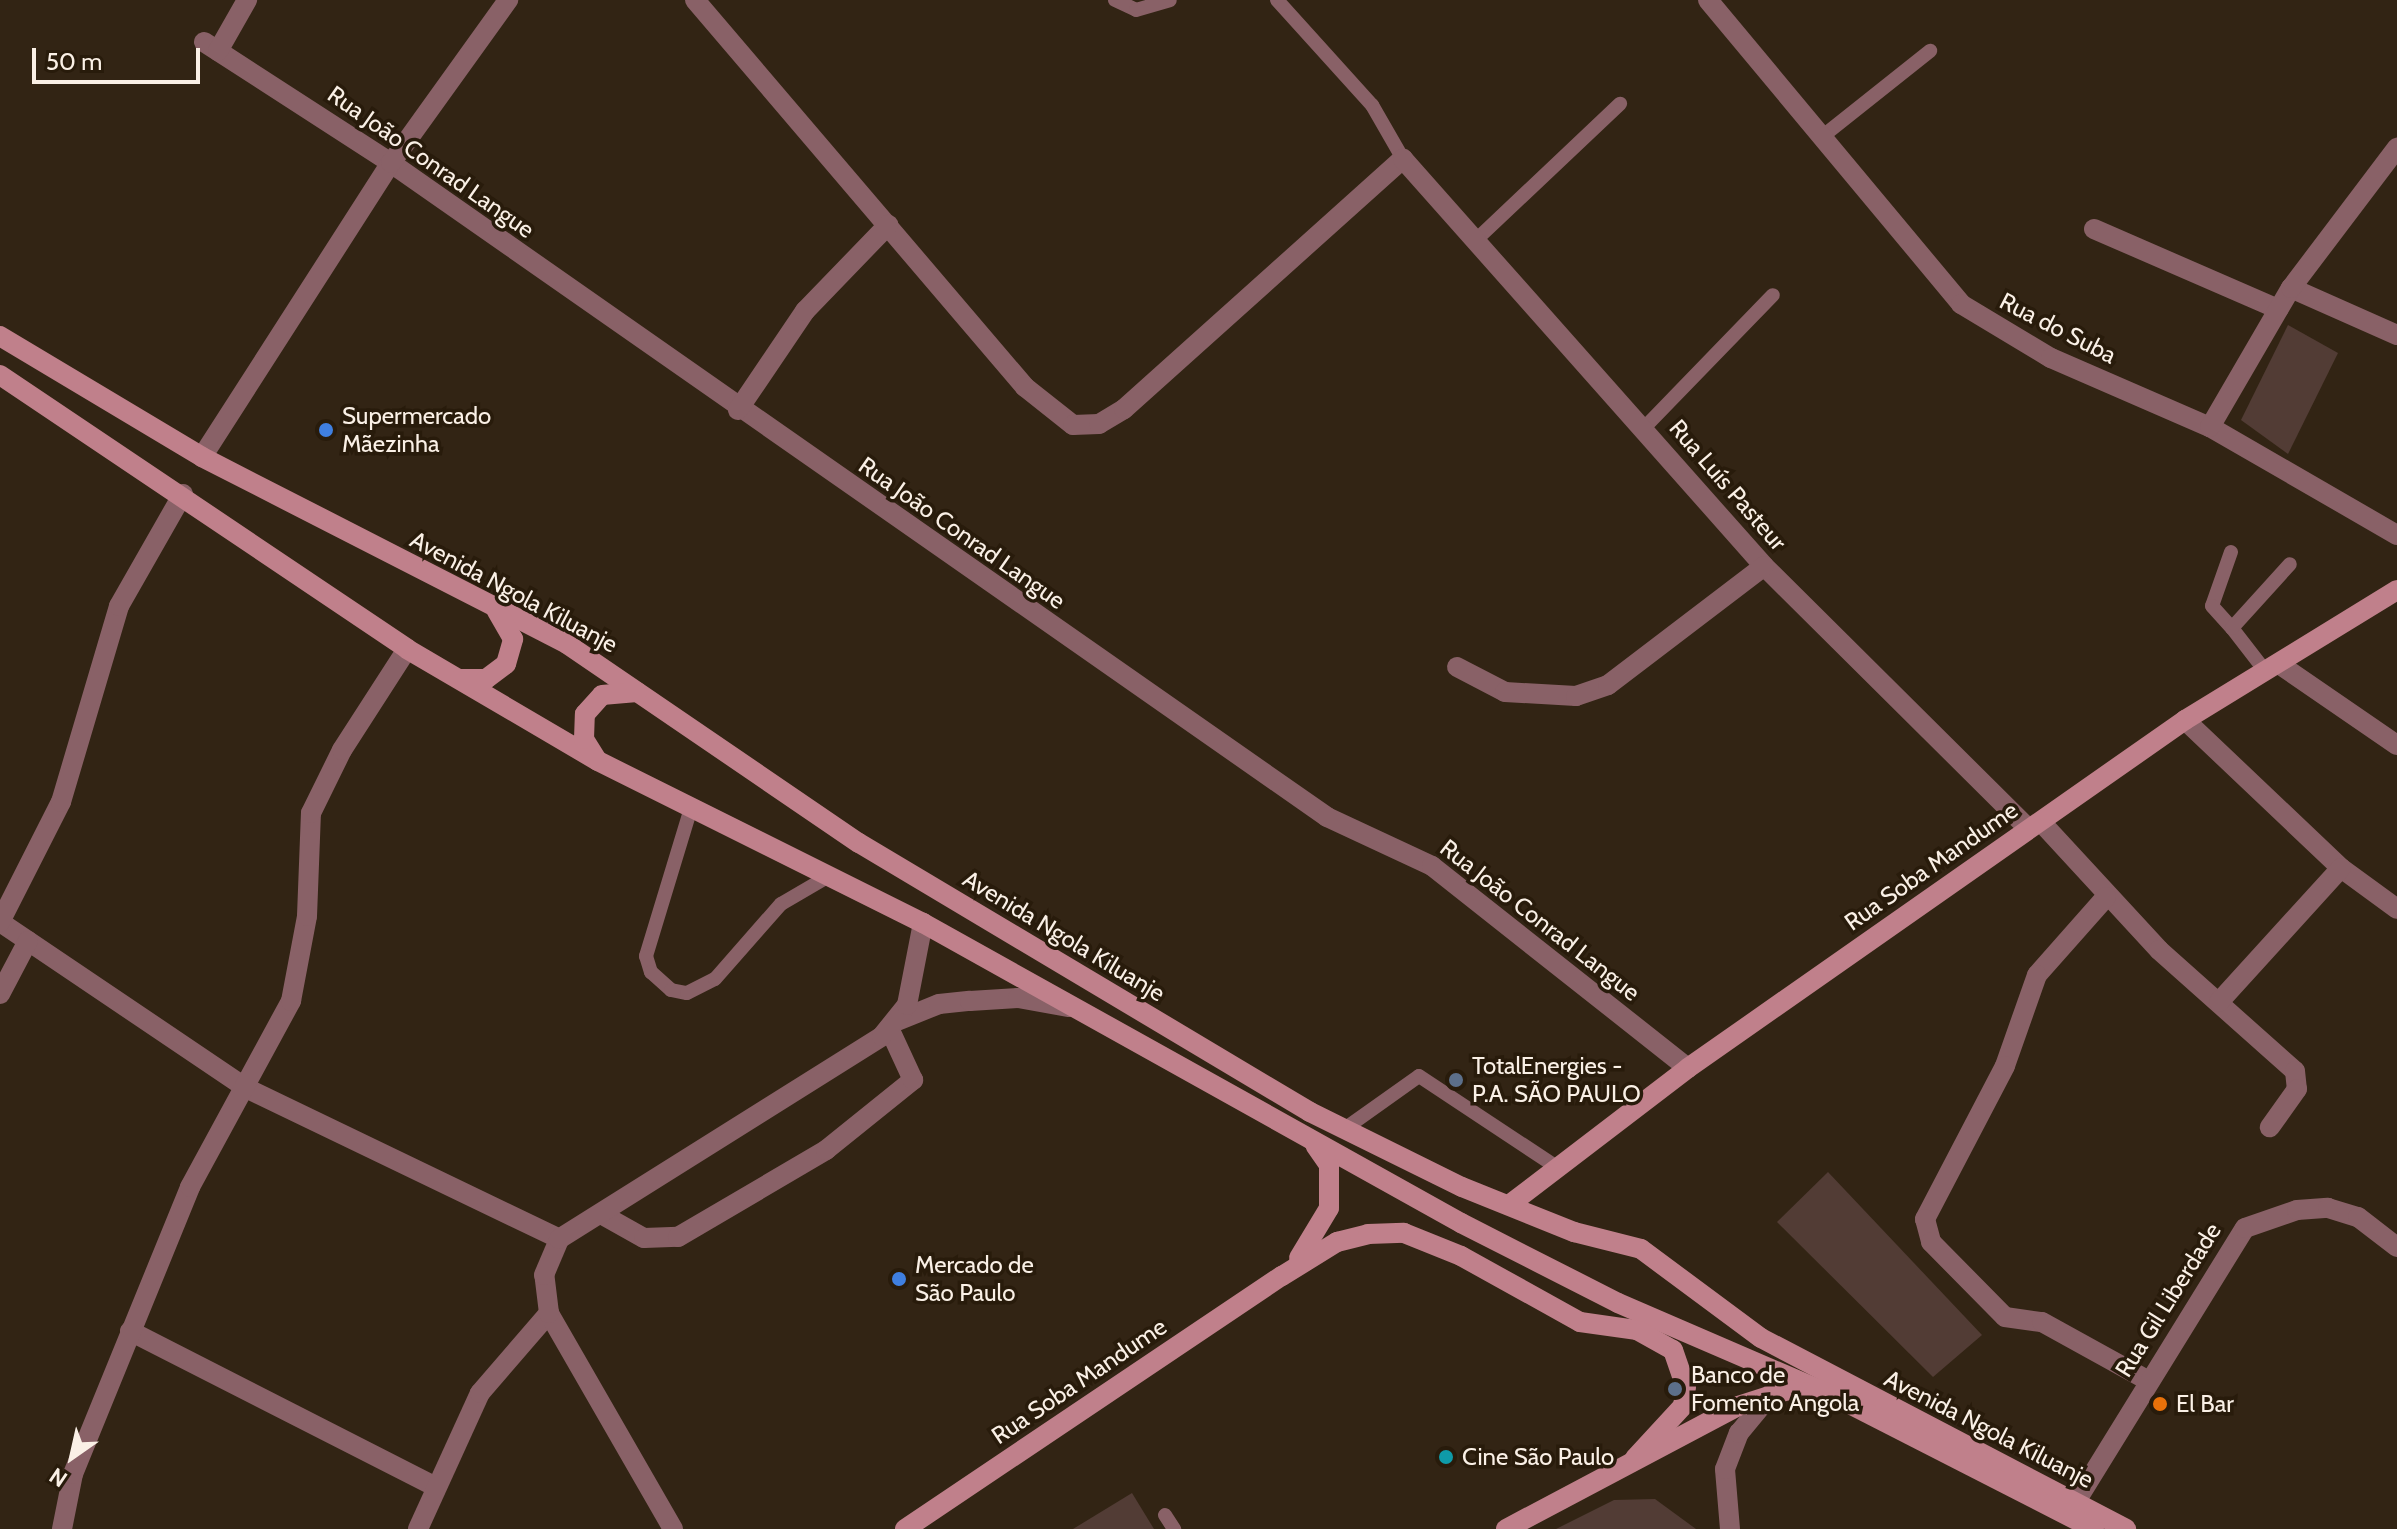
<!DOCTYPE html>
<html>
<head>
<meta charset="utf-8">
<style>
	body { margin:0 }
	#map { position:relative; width:2397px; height:1529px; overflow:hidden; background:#322414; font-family:Cabin,sans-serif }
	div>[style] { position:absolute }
	.building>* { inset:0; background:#523c35 }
	.lane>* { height:14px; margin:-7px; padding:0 7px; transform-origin:7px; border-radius:7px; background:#896167 }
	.street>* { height:20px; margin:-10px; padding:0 10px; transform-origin:10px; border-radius:10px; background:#896167 }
	.secondary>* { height:20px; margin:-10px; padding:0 10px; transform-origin:10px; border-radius:10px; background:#c0808b }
	.dots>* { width:22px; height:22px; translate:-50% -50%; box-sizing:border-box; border:4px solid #281b0b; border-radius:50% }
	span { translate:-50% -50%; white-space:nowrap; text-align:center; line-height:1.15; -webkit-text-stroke:7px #281b0b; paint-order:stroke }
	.street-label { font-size:24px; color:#faf0e6 }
	.poi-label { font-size:24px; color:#faf0e6 }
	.left { translate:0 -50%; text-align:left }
	.north { position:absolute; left:32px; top:1417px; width:80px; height:80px; -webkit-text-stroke:6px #281b0b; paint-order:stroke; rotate:214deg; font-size:22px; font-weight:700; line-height:32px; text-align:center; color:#faf0e6 }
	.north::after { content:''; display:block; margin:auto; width:28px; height:36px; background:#faf0e6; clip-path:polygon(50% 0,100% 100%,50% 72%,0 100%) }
	.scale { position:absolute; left:32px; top:48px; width:168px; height:36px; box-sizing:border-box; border:4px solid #faf0e6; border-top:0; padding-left:10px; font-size:24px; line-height:28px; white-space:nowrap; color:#faf0e6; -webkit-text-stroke:6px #281b0b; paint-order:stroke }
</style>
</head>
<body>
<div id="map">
	<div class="building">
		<div style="clip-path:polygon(2288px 325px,2338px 353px,2288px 454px,2241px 420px)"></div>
		<div style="clip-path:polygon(1828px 1172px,1982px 1335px,1933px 1377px,1777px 1222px)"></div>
		<div style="clip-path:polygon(1132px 1493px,1154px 1529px,1073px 1529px)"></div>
		<div style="clip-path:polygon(1655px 1499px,1696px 1529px,1556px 1529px,1614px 1500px)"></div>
	</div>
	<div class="lane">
		<div style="left:1115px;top:0;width:23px;rotate:25deg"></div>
		<div style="left:1136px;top:10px;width:35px;rotate:-16deg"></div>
		<div style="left:1277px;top:0;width:142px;rotate:47.9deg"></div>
		<div style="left:1372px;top:105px;width:62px;rotate:60.1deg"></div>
		<div style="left:1823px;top:136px;width:137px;rotate:-38.5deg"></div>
		<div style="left:1477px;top:239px;width:197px;rotate:-43.4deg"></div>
		<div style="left:1644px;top:428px;width:185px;rotate:-45.9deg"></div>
		<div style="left:2231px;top:552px;width:57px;rotate:109.4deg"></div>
		<div style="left:2212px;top:606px;width:30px;rotate:48deg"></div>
		<div style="left:2266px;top:672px;width:56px;rotate:-127.7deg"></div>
		<div style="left:2232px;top:628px;width:86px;rotate:-47.8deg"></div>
		<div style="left:691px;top:808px;width:155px;rotate:106.9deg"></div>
		<div style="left:646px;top:956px;width:17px;rotate:73deg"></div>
		<div style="left:651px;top:972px;width:27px;rotate:42deg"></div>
		<div style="left:671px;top:990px;width:16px;rotate:11deg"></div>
		<div style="left:687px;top:993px;width:31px;rotate:-27deg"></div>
		<div style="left:715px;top:979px;width:100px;rotate:-48.7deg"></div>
		<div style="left:781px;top:904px;width:56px;rotate:-30.3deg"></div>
		<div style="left:1343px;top:1130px;width:93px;rotate:-35.4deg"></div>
		<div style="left:1419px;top:1076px;width:167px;rotate:33.5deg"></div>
		<div style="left:1165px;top:1515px;width:17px;rotate:57deg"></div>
	</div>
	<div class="street">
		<div style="left:695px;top:0;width:509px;rotate:49.55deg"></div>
		<div style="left:1025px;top:387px;width:61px;rotate:38.4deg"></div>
		<div style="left:1073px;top:425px;width:26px;rotate:-2deg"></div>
		<div style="left:1099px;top:424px;width:29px;rotate:-31deg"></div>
		<div style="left:1124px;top:409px;width:375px;rotate:-41.9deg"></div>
		<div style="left:1403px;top:159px;width:544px;rotate:48.43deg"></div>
		<div style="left:1764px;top:566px;width:373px;rotate:44.8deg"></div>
		<div style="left:1708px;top:0;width:396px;rotate:50.2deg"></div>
		<div style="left:1961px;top:304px;width:105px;rotate:31deg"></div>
		<div style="left:2051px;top:358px;width:173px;rotate:23.5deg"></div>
		<div style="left:2210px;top:427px;width:216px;rotate:30deg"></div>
		<div style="left:204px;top:42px;width:223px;rotate:32.9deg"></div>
		<div style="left:391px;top:163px;width:1142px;rotate:34.94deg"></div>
		<div style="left:1327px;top:817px;width:116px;rotate:25deg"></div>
		<div style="left:1432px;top:866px;width:326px;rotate:38.3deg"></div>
		<div style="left:218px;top:51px;width:59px;rotate:-60.4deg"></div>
		<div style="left:2094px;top:229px;width:201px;rotate:23.5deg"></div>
		<div style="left:2291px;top:288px;width:116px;rotate:23.9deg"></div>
		<div style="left:738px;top:410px;width:120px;rotate:-55.9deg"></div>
		<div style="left:805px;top:311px;width:120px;rotate:-46deg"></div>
		<div style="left:2210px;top:427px;width:161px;rotate:-59.8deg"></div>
		<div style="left:2291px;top:288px;width:176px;rotate:-52.9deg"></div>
		<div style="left:202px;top:457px;width:350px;rotate:-57.3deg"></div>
		<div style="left:391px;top:163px;width:201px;rotate:-54.3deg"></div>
		<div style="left:2279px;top:664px;width:143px;rotate:34.5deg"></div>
		<div style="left:1457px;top:667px;width:54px;rotate:27.5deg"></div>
		<div style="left:1505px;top:692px;width:71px;rotate:3.2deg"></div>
		<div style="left:1576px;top:696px;width:34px;rotate:-19deg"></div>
		<div style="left:1608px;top:685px;width:196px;rotate:-37.3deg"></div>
		<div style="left:2185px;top:720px;width:215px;rotate:43.5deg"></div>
		<div style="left:2341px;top:868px;width:69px;rotate:36.2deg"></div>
		<div style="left:2041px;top:822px;width:174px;rotate:47.3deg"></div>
		<div style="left:2159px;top:950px;width:182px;rotate:41.7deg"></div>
		<div style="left:2295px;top:1071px;width:18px;rotate:84deg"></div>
		<div style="left:2297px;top:1089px;width:47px;rotate:125.4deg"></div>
		<div style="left:2106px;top:897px;width:104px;rotate:131.5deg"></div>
		<div style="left:2037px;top:975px;width:96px;rotate:109.4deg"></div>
		<div style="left:2005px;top:1066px;width:173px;rotate:117.6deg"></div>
		<div style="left:1925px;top:1219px;width:24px;rotate:75deg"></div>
		<div style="left:1931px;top:1242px;width:105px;rotate:45.4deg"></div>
		<div style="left:2005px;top:1317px;width:37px;rotate:8deg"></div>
		<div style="left:2042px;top:1322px;width:120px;rotate:28.9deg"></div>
		<div style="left:0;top:922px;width:299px;rotate:34deg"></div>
		<div style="left:248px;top:1089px;width:345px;rotate:25.7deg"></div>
		<div style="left:0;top:922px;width:135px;rotate:-63.1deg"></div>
		<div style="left:61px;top:802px;width:204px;rotate:-73.5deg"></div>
		<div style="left:119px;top:606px;width:129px;rotate:-60.3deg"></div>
		<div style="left:0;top:994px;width:60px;rotate:-62.2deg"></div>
		<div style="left:2219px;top:1002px;width:181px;rotate:-47.7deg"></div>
		<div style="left:897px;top:1021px;width:45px;rotate:-22deg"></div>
		<div style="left:939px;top:1004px;width:31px;rotate:-6deg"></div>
		<div style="left:970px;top:1001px;width:48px;rotate:-3.6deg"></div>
		<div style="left:1018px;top:998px;width:52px;rotate:10deg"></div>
		<div style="left:601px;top:1214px;width:49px;rotate:29.2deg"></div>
		<div style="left:644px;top:1238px;width:34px;rotate:-2deg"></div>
		<div style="left:678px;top:1237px;width:172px;rotate:-30.4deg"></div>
		<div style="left:826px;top:1150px;width:112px;rotate:-38.8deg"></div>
		<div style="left:913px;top:1080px;width:57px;rotate:-114.8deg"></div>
		<div style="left:130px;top:1331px;width:341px;rotate:27deg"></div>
		<div style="left:2075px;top:1503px;width:323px;rotate:-58.3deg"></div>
		<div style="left:2245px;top:1228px;width:55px;rotate:-19.1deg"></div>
		<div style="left:2297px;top:1210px;width:31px;rotate:-4deg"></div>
		<div style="left:2328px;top:1208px;width:31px;rotate:17deg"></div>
		<div style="left:2358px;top:1217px;width:49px;rotate:37.6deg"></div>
		<div style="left:62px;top:1529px;width:56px;rotate:-78.7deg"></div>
		<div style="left:73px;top:1474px;width:310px;rotate:-67.8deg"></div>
		<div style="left:190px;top:1187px;width:212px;rotate:-61.5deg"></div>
		<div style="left:291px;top:1001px;width:86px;rotate:-79.3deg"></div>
		<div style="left:307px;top:916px;width:103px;rotate:-87.8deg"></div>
		<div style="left:311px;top:813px;width:70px;rotate:-63.8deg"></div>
		<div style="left:342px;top:750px;width:120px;rotate:-57.2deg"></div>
		<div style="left:418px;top:1529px;width:149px;rotate:-65.5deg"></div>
		<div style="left:480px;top:1393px;width:106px;rotate:-49.2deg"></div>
		<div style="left:673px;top:1529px;width:249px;rotate:-119.9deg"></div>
		<div style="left:549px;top:1313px;width:38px;rotate:-97deg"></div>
		<div style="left:544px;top:1275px;width:39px;rotate:-67deg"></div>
		<div style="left:559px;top:1239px;width:381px;rotate:-32.1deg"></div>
		<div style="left:882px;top:1036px;width:40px;rotate:-51deg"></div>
		<div style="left:907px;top:1005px;width:84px;rotate:-79deg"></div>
		<div style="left:1730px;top:1529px;width:60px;rotate:-94.8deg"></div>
		<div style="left:1725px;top:1469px;width:39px;rotate:-69deg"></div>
		<div style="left:1739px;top:1433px;width:52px;rotate:-50.5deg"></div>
	</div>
	<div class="secondary">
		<div style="left:0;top:336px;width:235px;rotate:30.9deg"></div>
		<div style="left:202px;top:457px;width:410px;rotate:27.1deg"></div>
		<div style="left:567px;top:644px;width:353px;rotate:34.3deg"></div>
		<div style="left:859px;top:843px;width:525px;rotate:30.81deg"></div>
		<div style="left:1310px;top:1112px;width:169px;rotate:26.3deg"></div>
		<div style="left:1462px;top:1187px;width:121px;rotate:21.9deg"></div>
		<div style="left:1574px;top:1232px;width:69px;rotate:14.2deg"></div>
		<div style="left:1641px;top:1249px;width:149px;rotate:36.6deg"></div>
		<div style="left:1761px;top:1338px;width:412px;rotate:27.6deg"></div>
		<div style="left:0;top:375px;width:491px;rotate:33.9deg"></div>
		<div style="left:407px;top:649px;width:221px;rotate:30.4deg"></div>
		<div style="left:598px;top:761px;width:363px;rotate:26.5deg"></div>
		<div style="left:923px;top:923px;width:616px;rotate:29.14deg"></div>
		<div style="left:1461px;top:1223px;width:176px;rotate:27deg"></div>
		<div style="left:1618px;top:1303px;width:235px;rotate:23.3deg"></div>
		<div style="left:1834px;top:1396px;width:292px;rotate:27.1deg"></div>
		<div style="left:460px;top:679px;width:26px"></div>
		<div style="left:486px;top:679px;width:25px;rotate:-37deg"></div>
		<div style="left:506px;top:664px;width:26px;rotate:-74deg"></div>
		<div style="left:513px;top:639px;width:32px;rotate:-120deg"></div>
		<div style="left:597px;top:760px;width:25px;rotate:-122deg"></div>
		<div style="left:584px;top:739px;width:25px;rotate:-88deg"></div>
		<div style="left:585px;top:714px;width:25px;rotate:-48deg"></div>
		<div style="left:602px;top:695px;width:35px;rotate:-5deg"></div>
		<div style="left:1509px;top:1205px;width:225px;rotate:-37.4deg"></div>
		<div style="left:1688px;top:1068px;width:607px;rotate:-35deg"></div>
		<div style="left:2185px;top:720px;width:249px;rotate:-31.5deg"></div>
		<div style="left:1299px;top:1258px;width:58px;rotate:-59deg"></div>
		<div style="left:1329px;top:1208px;width:43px;rotate:-90deg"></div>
		<div style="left:1329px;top:1165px;width:24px;rotate:-125deg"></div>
		<div style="left:905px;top:1529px;width:454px;rotate:-33.9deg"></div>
		<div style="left:1282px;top:1276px;width:65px;rotate:-31.7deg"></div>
		<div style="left:1337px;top:1242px;width:32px;rotate:-14deg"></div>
		<div style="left:1368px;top:1234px;width:36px;rotate:-2deg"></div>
		<div style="left:1404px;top:1233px;width:61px;rotate:22deg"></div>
		<div style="left:1461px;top:1256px;width:136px;rotate:29deg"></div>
		<div style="left:1580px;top:1322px;width:58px;rotate:8deg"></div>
		<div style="left:1637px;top:1330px;width:41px;rotate:29.1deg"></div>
		<div style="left:1673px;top:1350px;width:39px;rotate:71deg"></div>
		<div style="left:1686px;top:1387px;width:19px;rotate:99deg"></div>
		<div style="left:1683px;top:1406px;width:71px;rotate:132.7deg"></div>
		<div style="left:1506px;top:1529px;width:263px;rotate:-27.9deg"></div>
		<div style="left:1738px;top:1406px;width:52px;rotate:-17.7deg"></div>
		<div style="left:1788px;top:1390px;width:22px;rotate:8deg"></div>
	</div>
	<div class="dots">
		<div style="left:326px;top:430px;background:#3f7fe0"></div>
		<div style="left:1456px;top:1080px;background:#5c6f8a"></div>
		<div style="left:899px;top:1279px;background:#3f7fe0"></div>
		<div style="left:1675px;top:1389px;background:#5c6f8a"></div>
		<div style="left:2160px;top:1404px;background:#e8710a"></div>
		<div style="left:1446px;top:1457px;background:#0f9aa8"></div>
	</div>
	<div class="street-label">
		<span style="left:431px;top:162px;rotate:35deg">Rua João Conrad Langue</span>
		<span style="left:2058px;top:328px;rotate:27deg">Rua do Suba</span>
		<span style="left:1728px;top:485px;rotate:49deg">Rua Luís Pasteur</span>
		<span style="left:962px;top:533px;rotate:35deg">Rua João Conrad Langue</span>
		<span style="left:514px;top:592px;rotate:28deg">Avenida Ngola Kiluanje</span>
		<span style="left:1931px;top:866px;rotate:-35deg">Rua Soba Mandume</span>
		<span style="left:1540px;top:920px;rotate:38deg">Rua João Conrad Langue</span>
		<span style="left:1064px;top:936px;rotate:31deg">Avenida Ngola Kiluanje</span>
		<span style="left:2168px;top:1300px;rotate:-58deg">Rua Gil Liberdade</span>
		<span style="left:1079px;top:1381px;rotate:-34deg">Rua Soba Mandume</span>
		<span style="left:1989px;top:1429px;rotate:27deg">Avenida Ngola Kiluanje</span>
	</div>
	<div class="poi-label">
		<span class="left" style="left:342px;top:430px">Supermercado<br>Mãezinha</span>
		<span class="left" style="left:1472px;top:1080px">TotalEnergies -<br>P.A. SÃO PAULO</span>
		<span class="left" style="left:915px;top:1279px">Mercado de<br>São Paulo</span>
		<span class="left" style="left:1691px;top:1389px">Banco de<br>Fomento Angola</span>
		<span class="left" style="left:2176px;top:1404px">El Bar</span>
		<span class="left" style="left:1462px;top:1457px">Cine São Paulo</span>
	</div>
	<div class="north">N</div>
	<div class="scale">50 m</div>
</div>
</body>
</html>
